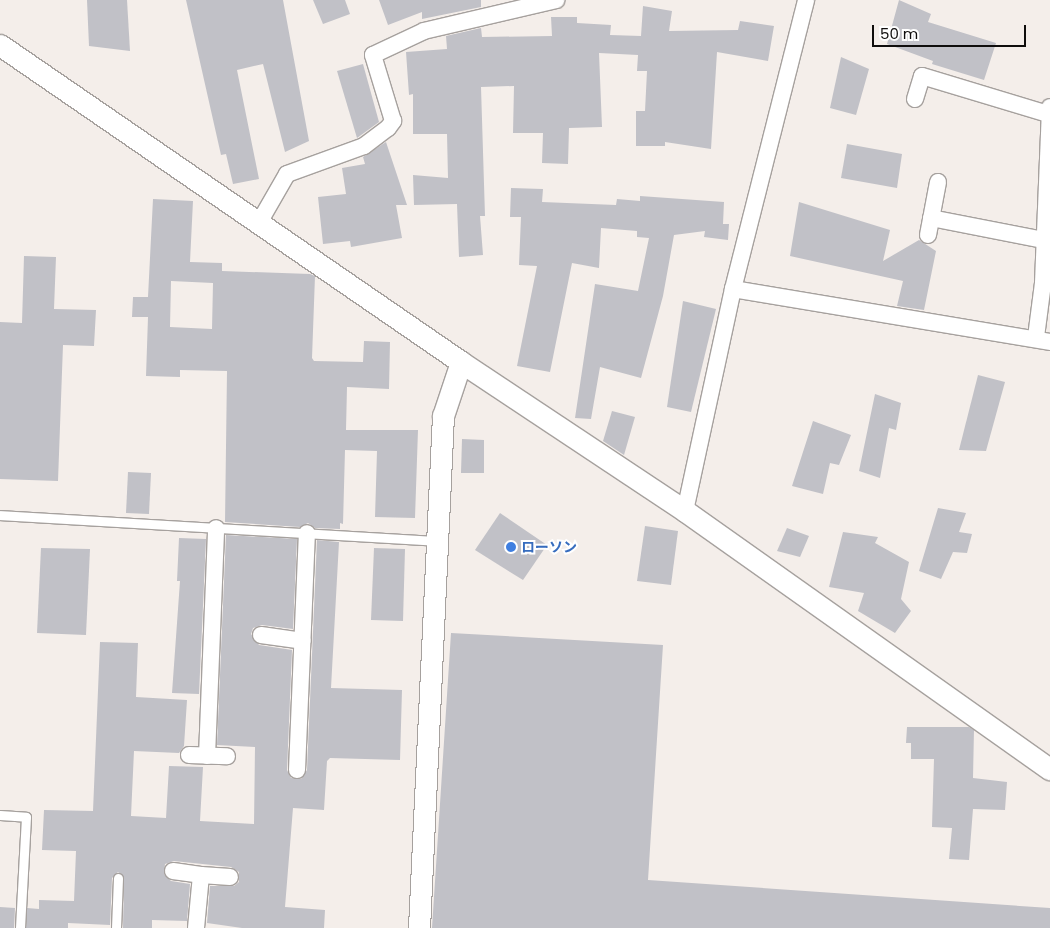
<!DOCTYPE html>
<html>
<head>
<meta charset="utf-8">
<style>
	body { margin:0 }
	#map { position:relative; width:1050px; height:928px; overflow:hidden; background:#f4eeea; font-family:Poppins,"Noto Sans JP",sans-serif }
	div>[style] { position:absolute }
	.building>* { inset:0; background:#c1c1c7 }
	.roads { filter:drop-shadow(1px 0 #a6a19e) drop-shadow(-1px 0 #a6a19e) drop-shadow(0 1px #a6a19e) drop-shadow(0 -1px #a6a19e) }
	.service>* { height:9px; margin:-4.5px; padding:0 4.5px; transform-origin:4.5px; border-radius:4.5px; background:#fff }
	.minor>* { height:16px; margin:-8px; padding:0 8px; transform-origin:8px; border-radius:8px; background:#fff }
	.tertiary>* { height:21px; margin:-10.5px; padding:0 10.5px; transform-origin:10.5px; border-radius:10.5px; background:#fff }
	.dots>* { width:14px; height:14px; translate:-50% -50%; box-sizing:border-box; border:2px solid #fff; border-radius:50% }
	span { translate:-50% -50%; white-space:nowrap; text-align:center; line-height:1.15; -webkit-text-stroke:4px #fff; paint-order:stroke }
	.shop-label { font-size:14px; color:#366cbe; font-weight:700 }
	.left { translate:0 -50%; text-align:left }
	.scale { position:absolute; left:872px; top:25px; width:154px; height:22px; box-sizing:border-box; border:2px solid #0f0d0c; border-top:0; padding-left:6px; font-size:15px; line-height:18px; white-space:nowrap; color:#0f0d0c; -webkit-text-stroke:4px #fff; paint-order:stroke }
</style>
</head>
<body>
<div id="map">
	<div class="building">
		<div style="clip-path:polygon(87px 0,127px 0,130px 51px,89px 46px)"></div>
		<div style="clip-path:polygon(186px 0,283px 0,309px 141px,285px 152px,263px 64px,237px 70px,259px 179px,233px 184px,226px 154px,221px 155px)"></div>
		<div style="clip-path:polygon(313px 0,345px 0,350px 14px,323px 24px)"></div>
		<div style="clip-path:polygon(379px 0,481px 0,481px 7px,422px 19px,422px 12px,388px 25px)"></div>
		<div style="clip-path:polygon(899px 0,931px 14px,928px 22px,996px 43px,984px 80px,932px 64px,933px 61px,887px 44px)"></div>
		<div style="clip-path:polygon(643px 6px,672px 11px,669px 31px,738px 30px,740px 21px,774px 26px,768px 61px,717px 52px,711px 149px,665px 142px,665px 146px,636px 146px,636px 111px,645px 111px,647px 71px,637px 71px,638px 55px,599px 53px,602px 127px,569px 128px,568px 164px,542px 163px,543px 133px,513px 133px,514px 86px,481px 87px,485px 216px,480px 216px,483px 255px,459px 257px,457px 204px,414px 205px,413px 175px,448px 178px,447px 134px,413px 134px,413px 94px,409px 95px,406px 52px,447px 49px,446px 36px,481px 28px,482px 37px,552px 36px,551px 17px,577px 17px,577px 23px,611px 25px,610px 35px,641px 36px)"></div>
		<div style="clip-path:polygon(841px 57px,869px 69px,856px 115px,830px 108px)"></div>
		<div style="clip-path:polygon(363px 64px,379px 122px,357px 138px,337px 71px)"></div>
		<div style="clip-path:polygon(386px 142px,407px 205px,396px 205px,402px 238px,351px 247px,350px 241px,323px 244px,318px 197px,346px 194px,342px 168px,365px 164px,363px 157px)"></div>
		<div style="clip-path:polygon(847px 144px,902px 154px,897px 188px,841px 178px)"></div>
		<div style="clip-path:polygon(511px 188px,543px 189px,542px 202px,616px 205px,617px 199px,640px 201px,640px 196px,724px 202px,723px 224px,729px 224px,728px 240px,704px 237px,705px 231px,674px 235px,663px 296px,641px 378px,600px 367px,591px 419px,575px 418px,595px 284px,638px 291px,649px 238px,637px 237px,637px 231px,601px 228px,599px 268px,572px 263px,550px 372px,517px 366px,537px 266px,519px 265px,521px 217px,510px 217px)"></div>
		<div style="clip-path:polygon(evenodd,153px 199px,193px 201px,190px 262px,222px 263px,222px 271px,310px 274px,315px 276px,312px 358px,314px 361px,363px 362px,364px 341px,390px 342px,389px 389px,347px 387px,346px 430px,418px 430px,415px 518px,375px 517px,377px 451px,345px 450px,343px 524px,340px 523px,340px 529px,315px 528px,308px 523px,300px 527px,225px 522px,227px 371px,180px 370px,180px 377px,146px 376px,148px 317px,132px 317px,133px 297px,148px 297px,153px 199px,171px 281px,213px 283px,212px 329px,170px 327px,171px 281px)"></div>
		<div style="clip-path:polygon(799px 202px,890px 230px,883px 261px,919px 240px,936px 251px,924px 310px,897px 306px,903px 281px,790px 256px)"></div>
		<div style="clip-path:polygon(24px 256px,56px 257px,54px 309px,96px 310px,94px 346px,63px 345px,58px 481px,0 479px,0 322px,22px 323px)"></div>
		<div style="clip-path:polygon(683px 301px,716px 309px,691px 412px,667px 407px)"></div>
		<div style="clip-path:polygon(978px 375px,1005px 382px,986px 451px,959px 450px)"></div>
		<div style="clip-path:polygon(875px 394px,901px 403px,896px 430px,889px 428px,880px 478px,859px 471px)"></div>
		<div style="clip-path:polygon(612px 411px,635px 417px,624px 455px,603px 441px)"></div>
		<div style="clip-path:polygon(813px 421px,851px 435px,839px 465px,830px 463px,823px 494px,792px 486px)"></div>
		<div style="clip-path:polygon(462px 439px,484px 440px,484px 473px,461px 473px)"></div>
		<div style="clip-path:polygon(128px 472px,151px 473px,149px 514px,126px 513px)"></div>
		<div style="clip-path:polygon(938px 508px,966px 513px,959px 532px,972px 534px,967px 553px,953px 552px,941px 579px,919px 571px)"></div>
		<div style="clip-path:polygon(500px 513px,547px 545px,523px 580px,475px 550px)"></div>
		<div style="clip-path:polygon(645px 526px,678px 531px,671px 585px,637px 581px)"></div>
		<div style="clip-path:polygon(787px 528px,809px 536px,800px 557px,777px 551px)"></div>
		<div style="clip-path:polygon(843px 532px,878px 537px,875px 543px,909px 562px,901px 599px,911px 611px,895px 633px,858px 611px,864px 593px,829px 587px)"></div>
		<div style="clip-path:polygon(226px 535px,297px 539px,293px 629px,262px 625px,253px 628px,251px 634px,259px 645px,292px 650px,287px 770px,291px 778px,301px 779px,307px 770px,317px 540px,339px 542px,331px 688px,402px 690px,400px 760px,330px 758px,327px 761px,324px 810px,293px 808px,285px 907px,325px 910px,324px 928px,242px 928px,207px 923px,210px 886px,234px 886px,239px 882px,239px 872px,231px 867px,174px 861px,165px 864px,164px 874px,171px 881px,190px 884px,187px 921px,152px 920px,152px 928px,123px 928px,124px 878px,118px 872px,112px 878px,110px 925px,68px 923px,68px 928px,26px 928px,27px 908px,39px 909px,39px 900px,74px 901px,76px 851px,42px 850px,44px 810px,93px 811px,100px 642px,138px 643px,136px 697px,187px 700px,184px 746px,179px 753px,134px 751px,131px 816px,166px 818px,169px 766px,203px 767px,200px 821px,254px 824px,255px 747px,217px 745px)"></div>
		<div style="clip-path:polygon(179px 538px,206px 539px,199px 694px,172px 693px,180px 581px,177px 581px)"></div>
		<div style="clip-path:polygon(41px 548px,90px 549px,86px 635px,37px 633px)"></div>
		<div style="clip-path:polygon(374px 548px,405px 549px,403px 621px,371px 620px)"></div>
		<div style="clip-path:polygon(451px 633px,663px 645px,648px 880px,1050px 908px,1050px 928px,432px 928px)"></div>
		<div style="clip-path:polygon(907px 727px,969px 727px,974px 730px,973px 778px,1007px 782px,1005px 810px,973px 809px,969px 860px,949px 859px,952px 828px,932px 827px,934px 759px,911px 759px,911px 743px,906px 743px)"></div>
		<div style="clip-path:polygon(0 907px,15px 908px,14px 928px,0 928px)"></div>
	</div>
	<div class="roads">
		<div class="service">
			<div style="left:0;top:515px;width:436px;rotate:3.4deg"></div>
			<div style="left:0;top:815px;width:26px;rotate:4deg"></div>
			<div style="left:26px;top:817px;width:111px;rotate:93.1deg"></div>
			<div style="left:116px;top:928px;width:50px;rotate:-87.7deg"></div>
		</div>
		<div class="minor">
			<div style="left:915px;top:99px;width:24px;rotate:-73deg"></div>
			<div style="left:922px;top:76px;width:132px;rotate:16.8deg"></div>
			<div style="left:931px;top:218px;width:114px;rotate:11.1deg"></div>
			<div style="left:260px;top:221px;width:54px;rotate:-60.1deg"></div>
			<div style="left:287px;top:174px;width:82px;rotate:-20deg"></div>
			<div style="left:364px;top:146px;width:30px;rotate:-37deg"></div>
			<div style="left:388px;top:128px;width:9px;rotate:-54deg"></div>
			<div style="left:393px;top:121px;width:69px;rotate:-106.9deg"></div>
			<div style="left:373px;top:55px;width:56px;rotate:-25.2deg"></div>
			<div style="left:424px;top:31px;width:136px;rotate:-13.2deg"></div>
			<div style="left:928px;top:235px;width:54px;rotate:-79.3deg"></div>
			<div style="left:733px;top:289px;width:321px;rotate:9.5deg"></div>
			<div style="left:1036px;top:337px;width:54px;rotate:-82.6deg"></div>
			<div style="left:1043px;top:283px;width:176px;rotate:-87.7deg"></div>
			<div style="left:685px;top:511px;width:227px;rotate:-77.8deg"></div>
			<div style="left:733px;top:289px;width:298px;rotate:-75.8deg"></div>
			<div style="left:261px;top:635px;width:42px;rotate:8.1deg"></div>
			<div style="left:189px;top:755px;width:38px;rotate:2deg"></div>
			<div style="left:207px;top:756px;width:228px;rotate:-87.7deg"></div>
			<div style="left:297px;top:770px;width:237px;rotate:-87.6deg"></div>
			<div style="left:173px;top:871px;width:28px;rotate:8deg"></div>
			<div style="left:196px;top:928px;width:53px;rotate:-84.6deg"></div>
			<div style="left:201px;top:875px;width:29px;rotate:4deg"></div>
		</div>
		<div class="tertiary">
			<div style="left:0;top:45px;width:559px;rotate:34.51deg"></div>
			<div style="left:461px;top:362px;width:269px;rotate:33.6deg"></div>
			<div style="left:685px;top:511px;width:447px;rotate:35.3deg"></div>
			<div style="left:419px;top:928px;width:513px;rotate:-87.32deg"></div>
			<div style="left:443px;top:416px;width:57px;rotate:-71.6deg"></div>
		</div>
	</div>
	<div class="dots">
		<div style="left:511px;top:547px;background:#3f7fe0"></div>
	</div>
	<div class="shop-label">
		<span class="left" style="left:521px;top:547px">ローソン</span>
	</div>
	<div class="scale">50 m</div>
</div>
</body>
</html>
